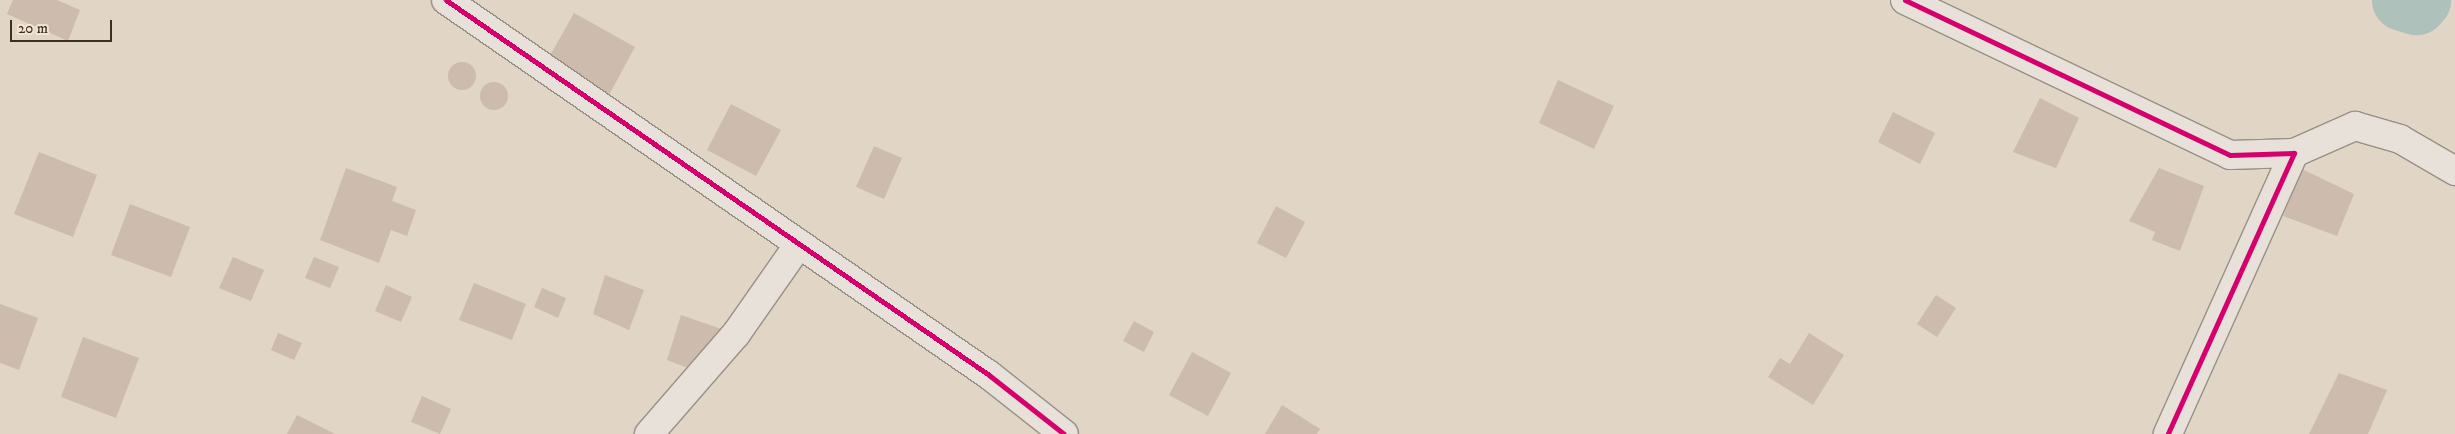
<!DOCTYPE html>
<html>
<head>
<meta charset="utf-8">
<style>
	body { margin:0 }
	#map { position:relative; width:2455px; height:434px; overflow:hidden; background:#e1d5c5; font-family:"IM FELL DW Pica",serif }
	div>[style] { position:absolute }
	.river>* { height:61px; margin:-30.5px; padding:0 30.5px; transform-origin:30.5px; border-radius:30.5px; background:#afc1bb }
	.building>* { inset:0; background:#cdbbae }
	.round { border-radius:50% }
	.roads { filter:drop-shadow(1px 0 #989086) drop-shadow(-1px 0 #989086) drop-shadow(0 1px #989086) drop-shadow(0 -1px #989086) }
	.minor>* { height:28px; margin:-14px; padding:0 14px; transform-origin:14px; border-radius:14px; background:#e7e1d9 }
	.cycleway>* { height:5px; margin:-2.5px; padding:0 2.5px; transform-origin:2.5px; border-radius:2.5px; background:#d6006c }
	span { translate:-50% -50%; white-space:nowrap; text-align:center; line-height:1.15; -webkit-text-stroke:5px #f3e5d2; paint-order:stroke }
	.scale { position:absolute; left:10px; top:20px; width:102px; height:22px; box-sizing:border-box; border:2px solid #3c2f21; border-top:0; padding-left:6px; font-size:15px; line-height:18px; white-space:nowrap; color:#3c2f21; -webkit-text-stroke:4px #f3e5d2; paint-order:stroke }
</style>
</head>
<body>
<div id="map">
	<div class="river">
		<div style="left:2402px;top:0;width:15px;rotate:16deg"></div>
		<div style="left:2416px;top:4px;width:6px;rotate:-45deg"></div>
	</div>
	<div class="building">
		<div style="clip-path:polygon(13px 0,57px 0,80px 10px,68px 41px,7px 14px)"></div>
		<div style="clip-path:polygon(574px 13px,635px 47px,609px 95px,547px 61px)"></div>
		<div class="round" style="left:448px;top:62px;width:28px;height:28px"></div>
		<div style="clip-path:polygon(1558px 80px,1614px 106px,1594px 149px,1539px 123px)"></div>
		<div class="round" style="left:480px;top:82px;width:28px;height:28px"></div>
		<div style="clip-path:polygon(2040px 98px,2079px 118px,2056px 168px,2013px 152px)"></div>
		<div style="clip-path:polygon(731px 104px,781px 130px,756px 176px,707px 150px)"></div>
		<div style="clip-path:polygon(1893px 112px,1935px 133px,1920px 164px,1878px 142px)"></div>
		<div style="clip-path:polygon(874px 146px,902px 158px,884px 199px,856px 187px)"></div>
		<div style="clip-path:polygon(39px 152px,97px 175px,73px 237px,14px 214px)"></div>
		<div style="clip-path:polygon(346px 168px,397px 187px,392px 201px,416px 210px,407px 236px,391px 230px,379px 263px,320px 240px)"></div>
		<div style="clip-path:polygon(2159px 168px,2204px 186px,2180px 251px,2152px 240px,2155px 232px,2129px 221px)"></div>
		<div style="clip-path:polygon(2302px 169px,2354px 194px,2337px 236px,2283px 216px)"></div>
		<div style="clip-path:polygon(130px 204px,190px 227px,171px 277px,111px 255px)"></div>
		<div style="clip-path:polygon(1276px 206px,1305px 222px,1286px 258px,1257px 243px)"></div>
		<div style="clip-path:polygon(233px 257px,264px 270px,251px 301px,219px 288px)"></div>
		<div style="clip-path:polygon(314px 257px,339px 267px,330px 288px,305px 278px)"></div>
		<div style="clip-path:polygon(605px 275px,644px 290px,629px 330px,593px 314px)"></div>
		<div style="clip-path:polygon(474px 283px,526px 304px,512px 340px,459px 320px)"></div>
		<div style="clip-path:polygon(386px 285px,412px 297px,401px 322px,375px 311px)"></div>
		<div style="clip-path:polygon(542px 288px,566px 298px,558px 318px,534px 307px)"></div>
		<div style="clip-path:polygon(1936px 295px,1956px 308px,1937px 337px,1917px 324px)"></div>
		<div style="clip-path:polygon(0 304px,38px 318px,19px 370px,0 363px)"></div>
		<div style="clip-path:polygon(681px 315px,736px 334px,688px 368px,667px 360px)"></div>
		<div style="clip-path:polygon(1134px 321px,1154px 332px,1144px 352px,1123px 341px)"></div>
		<div style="clip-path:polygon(278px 333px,302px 343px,294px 360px,271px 350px)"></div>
		<div style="clip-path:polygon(1809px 333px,1844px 355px,1813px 405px,1768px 377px,1780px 358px,1790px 364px)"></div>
		<div style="clip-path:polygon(83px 337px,139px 358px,116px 418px,61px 397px)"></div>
		<div style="clip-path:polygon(1192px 352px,1231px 373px,1208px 416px,1169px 395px)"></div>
		<div style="clip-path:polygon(2339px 373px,2387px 390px,2368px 434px,2309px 434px)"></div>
		<div style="clip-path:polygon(422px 396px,451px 409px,440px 434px,411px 422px)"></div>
		<div style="clip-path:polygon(1282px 405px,1320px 429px,1317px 434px,1265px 434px)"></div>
		<div style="clip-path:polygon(297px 415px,335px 434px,287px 434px)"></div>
	</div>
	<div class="roads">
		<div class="minor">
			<div style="left:446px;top:0;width:660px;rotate:34.63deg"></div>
			<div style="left:989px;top:375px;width:95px;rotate:38.2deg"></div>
			<div style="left:1905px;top:0;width:360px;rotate:25.5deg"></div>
			<div style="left:2230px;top:155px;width:64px;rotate:-1.8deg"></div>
			<div style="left:2294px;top:153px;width:308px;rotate:114.2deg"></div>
			<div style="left:2294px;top:153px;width:67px;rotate:-23.9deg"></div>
			<div style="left:2355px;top:126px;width:47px;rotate:16.1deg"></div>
			<div style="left:2400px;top:139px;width:64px;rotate:30.2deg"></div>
			<div style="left:649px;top:434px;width:133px;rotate:-49deg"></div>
			<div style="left:736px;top:334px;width:110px;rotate:-55deg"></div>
		</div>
	</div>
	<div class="cycleway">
		<div style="left:446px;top:0;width:660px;rotate:34.63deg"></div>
		<div style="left:989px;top:375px;width:95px;rotate:38.2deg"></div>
		<div style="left:1905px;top:0;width:360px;rotate:25.5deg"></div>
		<div style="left:2230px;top:155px;width:64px;rotate:-1.8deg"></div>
		<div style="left:2294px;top:153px;width:308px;rotate:114.2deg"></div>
	</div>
	<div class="scale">20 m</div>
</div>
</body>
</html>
